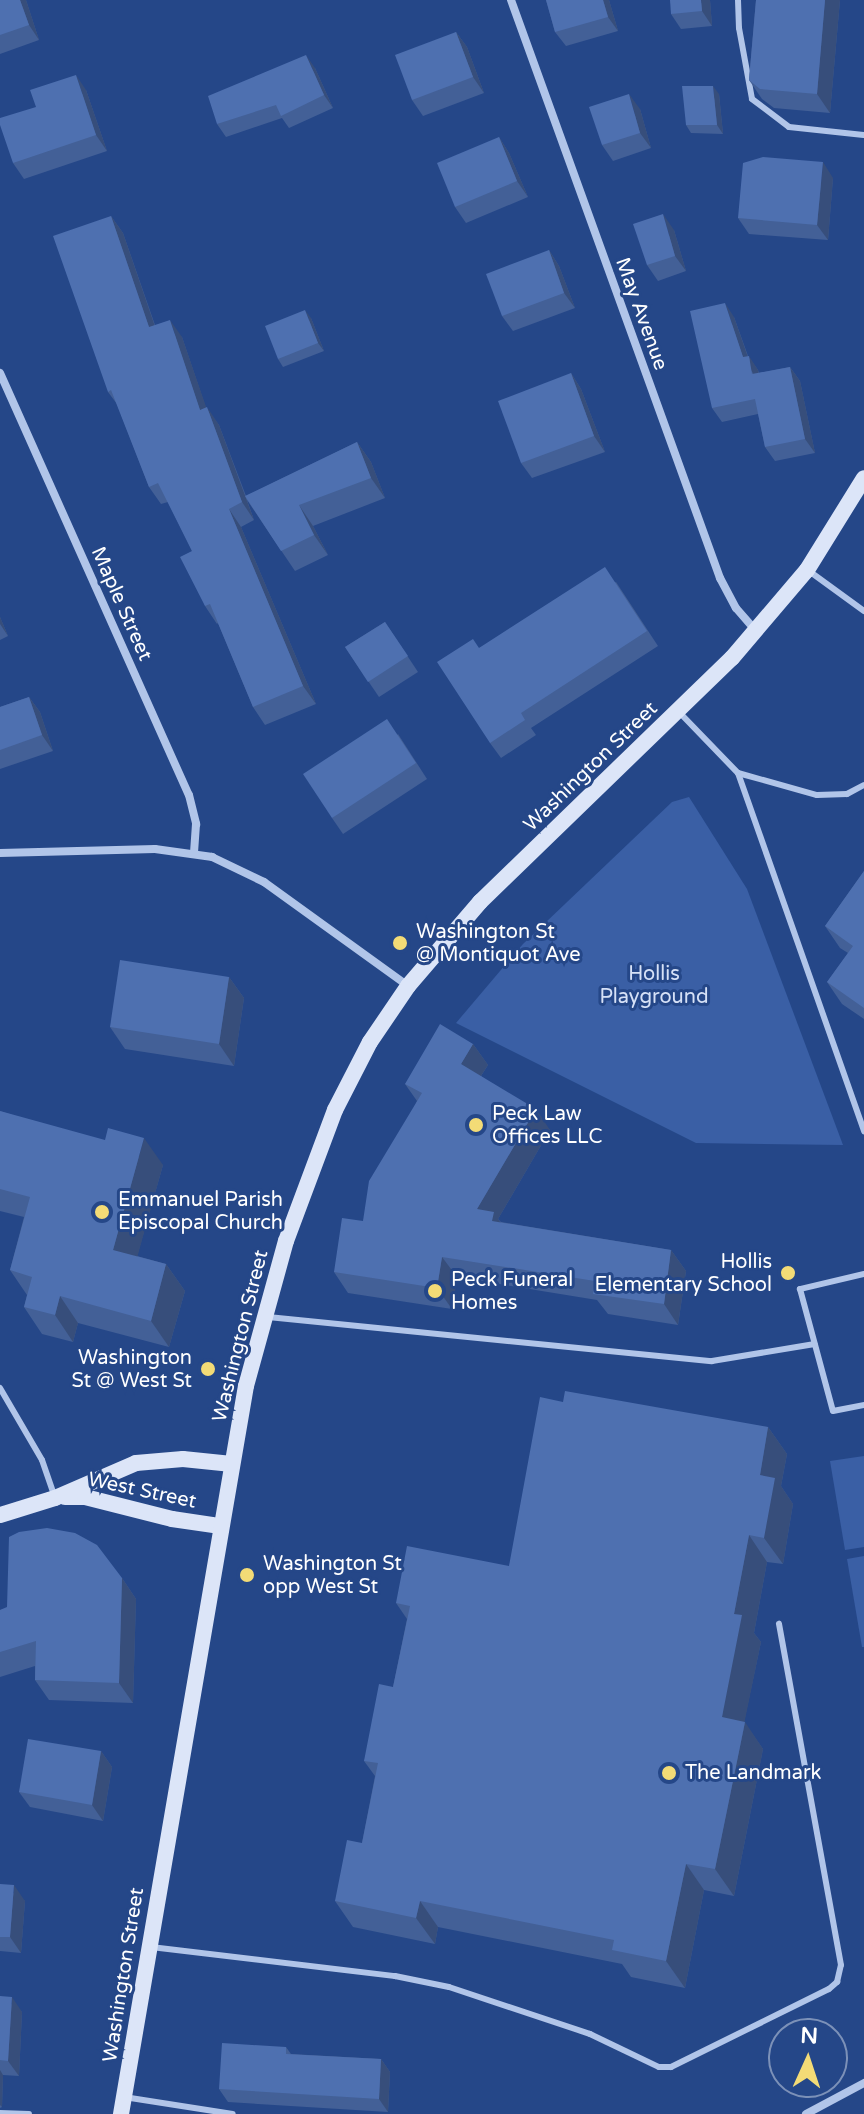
<!DOCTYPE html>
<html>
<head>
<meta charset="utf-8">
<style>
	body { margin:0 }
	#map { position:relative; width:864px; height:2114px; overflow:hidden; background:#254788; font-family:"Varela Round",sans-serif }
	div>[style] { position:absolute }
	.green>* { inset:0; background:#3a5fa5 }
	.lane>* { height:6px; margin:-3px; padding:0 3px; transform-origin:3px; border-radius:3px; background:#b1c5e9 }
	.street>* { height:8px; margin:-4px; padding:0 4px; transform-origin:4px; border-radius:4px; background:#b1c5e9 }
	.secondary>* { height:16px; margin:-8px; padding:0 8px; transform-origin:8px; border-radius:8px; background:#dce5f8 }
	.wall>* { inset:0; background:#436097 }
	.shaded-wall>* { inset:0; background:#374e7b }
	.building>* { inset:0; background:#4e70b0 }
	.dots>* { width:22px; height:22px; translate:-50% -50%; box-sizing:border-box; border:4px solid #254788; border-radius:50% }
	span { translate:-50% -50%; white-space:nowrap; text-align:center; line-height:1.15; -webkit-text-stroke:6px #254788; paint-order:stroke }
	.street-label { font-size:20px; color:#fff }
	.poi-label { font-size:20px; color:#fff }
	.left { translate:0 -50%; text-align:left }
	.right { translate:-100% -50%; text-align:right }
	.park-label { font-size:20px; color:#d6e1f7 }
	.north { position:absolute; left:768px; top:2018px; width:80px; height:80px; box-sizing:border-box; background:#254788; border:2px solid #7c91b8; border-radius:50%; rotate:3deg; font-size:22px; font-weight:700; line-height:32px; text-align:center; color:#fff }
	.north::after { content:''; display:block; margin:auto; width:28px; height:36px; background:#f3db76; clip-path:polygon(50% 0,100% 100%,50% 72%,0 100%) }
</style>
</head>
<body>
<div id="map">
	<div class="green">
		<div style="clip-path:polygon(689px 797px,747px 889px,843px 1145px,696px 1143px,456px 1023px,523px 944px,672px 802px)"></div>
		<div style="clip-path:polygon(864px 1456px,864px 1547px,845px 1550px,830px 1461px)"></div>
		<div style="clip-path:polygon(864px 1556px,864px 1647px,862px 1647px,847px 1559px)"></div>
	</div>
	<div class="lane">
		<div style="left:738px;top:0;width:28px;rotate:88deg"></div>
		<div style="left:739px;top:28px;width:72px;rotate:79.6deg"></div>
		<div style="left:752px;top:99px;width:46px;rotate:37.1deg"></div>
		<div style="left:789px;top:127px;width:75px;rotate:6.1deg"></div>
		<div style="left:809px;top:571px;width:68px;rotate:36deg"></div>
		<div style="left:679px;top:712px;width:85px;rotate:46deg"></div>
		<div style="left:738px;top:773px;width:380px;rotate:70.6deg"></div>
		<div style="left:738px;top:773px;width:82px;rotate:15.6deg"></div>
		<div style="left:817px;top:795px;width:30px;rotate:-2deg"></div>
		<div style="left:847px;top:794px;width:19px;rotate:-28deg"></div>
		<div style="left:864px;top:1274px;width:66px;rotate:166.8deg"></div>
		<div style="left:800px;top:1289px;width:126px;rotate:74.9deg"></div>
		<div style="left:833px;top:1411px;width:32px;rotate:-11deg"></div>
		<div style="left:268px;top:1317px;width:446px;rotate:5.7deg"></div>
		<div style="left:712px;top:1361px;width:104px;rotate:-9.4deg"></div>
		<div style="left:0;top:1388px;width:83px;rotate:59.7deg"></div>
		<div style="left:42px;top:1460px;width:36px;rotate:71deg"></div>
		<div style="left:151px;top:1947px;width:246px;rotate:6.8deg"></div>
		<div style="left:395px;top:1976px;width:55px;rotate:11.5deg"></div>
		<div style="left:449px;top:1987px;width:149px;rotate:18.4deg"></div>
		<div style="left:590px;top:2034px;width:76px;rotate:25.6deg"></div>
		<div style="left:659px;top:2067px;width:12px"></div>
		<div style="left:671px;top:2067px;width:176px;rotate:-26.3deg"></div>
		<div style="left:829px;top:1989px;width:11px;rotate:-41deg"></div>
		<div style="left:837px;top:1982px;width:17px;rotate:-77deg"></div>
		<div style="left:841px;top:1965px;width:347px;rotate:-100.3deg"></div>
		<div style="left:124px;top:2097px;width:110px;rotate:8.9deg"></div>
		<div style="left:0;top:2113px;width:29px;rotate:2deg"></div>
	</div>
	<div class="street">
		<div style="left:511px;top:0;width:615px;rotate:70.12deg"></div>
		<div style="left:720px;top:578px;width:34px;rotate:62deg"></div>
		<div style="left:736px;top:608px;width:30px;rotate:49deg"></div>
		<div style="left:0;top:373px;width:462px;rotate:65.9deg"></div>
		<div style="left:189px;top:795px;width:30px;rotate:76deg"></div>
		<div style="left:196px;top:824px;width:28px;rotate:94deg"></div>
		<div style="left:0;top:853px;width:155px;rotate:-1.5deg"></div>
		<div style="left:155px;top:849px;width:58px;rotate:8deg"></div>
		<div style="left:212px;top:857px;width:58px;rotate:25.7deg"></div>
		<div style="left:264px;top:882px;width:178px;rotate:35.8deg"></div>
		<div style="left:806px;top:2114px;width:66px;rotate:-28.1deg"></div>
	</div>
	<div class="secondary">
		<div style="left:65px;top:1497px;width:20px"></div>
		<div style="left:85px;top:1497px;width:90px;rotate:14.2deg"></div>
		<div style="left:172px;top:1519px;width:49px;rotate:8.3deg"></div>
		<div style="left:0;top:1515px;width:58px;rotate:-17.2deg"></div>
		<div style="left:55px;top:1498px;width:88px;rotate:-23.4deg"></div>
		<div style="left:136px;top:1463px;width:47px;rotate:-4.9deg"></div>
		<div style="left:183px;top:1459px;width:49px;rotate:5.8deg"></div>
		<div style="left:121px;top:2114px;width:739px;rotate:-80.26deg"></div>
		<div style="left:246px;top:1386px;width:150px;rotate:-74.6deg"></div>
		<div style="left:286px;top:1241px;width:140px;rotate:-69.5deg"></div>
		<div style="left:335px;top:1110px;width:76px;rotate:-62.8deg"></div>
		<div style="left:370px;top:1042px;width:68px;rotate:-55.8deg"></div>
		<div style="left:408px;top:986px;width:111px;rotate:-49.4deg"></div>
		<div style="left:480px;top:902px;width:351px;rotate:-44.1deg"></div>
		<div style="left:732px;top:658px;width:116px;rotate:-49.6deg"></div>
		<div style="left:807px;top:570px;width:108px;rotate:-58.2deg"></div>
	</div>
	<div class="wall">
		<div style="clip-path:polygon(0 0,26px 0,39px 40px,0 54px)"></div>
		<div style="clip-path:polygon(546px 0,609px 0,618px 31px,566px 46px,555px 32px)"></div>
		<div style="clip-path:polygon(710px 0,712px 26px,681px 29px,671px 14px)"></div>
		<div style="clip-path:polygon(756px 0,840px 0,830px 113px,774px 108px,762px 99px,749px 80px)"></div>
		<div style="clip-path:polygon(456px 32px,467px 47px,484px 93px,423px 116px,412px 100px)"></div>
		<div style="clip-path:polygon(315px 68px,333px 108px,289px 128px,282px 118px,226px 137px,217px 124px)"></div>
		<div style="clip-path:polygon(86px 90px,107px 151px,24px 179px,13px 163px)"></div>
		<div style="clip-path:polygon(719px 94px,723px 134px,691px 133px,686px 125px)"></div>
		<div style="clip-path:polygon(640px 109px,651px 148px,613px 161px,602px 145px)"></div>
		<div style="clip-path:polygon(499px 137px,509px 153px,528px 197px,466px 223px,455px 207px)"></div>
		<div style="clip-path:polygon(833px 178px,828px 240px,749px 234px,738px 218px)"></div>
		<div style="clip-path:polygon(111px 216px,123px 233px,155px 325px,182px 337px,206px 408px,219px 425px,246px 496px,357px 442px,371px 462px,385px 498px,313px 526px,328px 555px,295px 571px,247px 500px,254px 520px,241px 527px,316px 704px,265px 725px,253px 707px,218px 623px,217px 624px,205px 606px,192px 551px,168px 502px,161px 504px,149px 487px,117px 404px,108px 392px)"></div>
		<div style="clip-path:polygon(674px 230px,686px 271px,658px 281px,647px 265px)"></div>
		<div style="clip-path:polygon(549px 250px,559px 266px,575px 308px,513px 331px,502px 316px)"></div>
		<div style="clip-path:polygon(734px 317px,748px 356px,758px 370px,759px 373px,790px 367px,800px 381px,815px 453px,775px 461px,765px 447px,758px 414px,722px 422px,712px 408px)"></div>
		<div style="clip-path:polygon(311px 318px,324px 351px,283px 367px,278px 359px)"></div>
		<div style="clip-path:polygon(571px 373px,581px 389px,605px 452px,532px 478px,521px 463px)"></div>
		<div style="clip-path:polygon(616px 582px,658px 646px,531px 728px,536px 735px,501px 758px,490px 743px,479px 648px)"></div>
		<div style="clip-path:polygon(0 617px,8px 636px,0 640px)"></div>
		<div style="clip-path:polygon(385px 622px,418px 672px,379px 697px,345px 647px)"></div>
		<div style="clip-path:polygon(29px 697px,40px 712px,53px 751px,0 769px,0 707px)"></div>
		<div style="clip-path:polygon(398px 734px,427px 779px,343px 834px,332px 818px)"></div>
		<div style="clip-path:polygon(864px 871px,864px 1019px,842px 1004px,827px 982px,848px 953px,840px 948px,825px 926px)"></div>
		<div style="clip-path:polygon(229px 977px,244px 998px,234px 1066px,125px 1049px,110px 1027px)"></div>
		<div style="clip-path:polygon(473px 1044px,488px 1065px,481px 1076px,550px 1130px,498px 1219px,501px 1222px,671px 1250px,686px 1271px,678px 1325px,608px 1314px,597px 1300px,457px 1277px,452px 1309px,348px 1293px,334px 1272px,363px 1221px,417px 1101px,405px 1084px)"></div>
		<div style="clip-path:polygon(0 1111px,163px 1165px,137px 1256px,166px 1264px,185px 1291px,169px 1347px,78px 1323px,73px 1342px,42px 1334px,24px 1307px,27px 1295px,10px 1270px,24px 1217px,0 1211px)"></div>
		<div style="clip-path:polygon(563px 1402px,768px 1427px,787px 1454px,781px 1486px,793px 1504px,783px 1564px,767px 1562px,754px 1633px,761px 1642px,744px 1722px,763px 1749px,734px 1896px,704px 1890px,685px 1988px,631px 1977px,622px 1964px,438px 1927px,435px 1944px,353px 1927px,335px 1901px,362px 1843px,375px 1776px,364px 1761px,393px 1687px,407px 1619px,396px 1603px,509px 1566px)"></div>
		<div style="clip-path:polygon(122px 1578px,136px 1599px,133px 1703px,49px 1700px,35px 1680px,35px 1666px,0 1677px,0 1610px)"></div>
		<div style="clip-path:polygon(101px 1751px,112px 1767px,103px 1821px,30px 1807px,19px 1792px)"></div>
		<div style="clip-path:polygon(0 1884px,25px 1901px,21px 1953px,0 1951px)"></div>
		<div style="clip-path:polygon(0 1996px,22px 2012px,19px 2076px,3px 2075px,2px 2107px,0 2108px)"></div>
		<div style="clip-path:polygon(286px 2047px,291px 2054px,381px 2059px,390px 2072px,388px 2112px,228px 2102px,219px 2089px)"></div>
	</div>
	<div class="shaded-wall">
		<div style="clip-path:polygon(20px 0,26px 0,39px 40px,29px 25px)"></div>
		<div style="clip-path:polygon(603px 0,609px 0,618px 31px,608px 17px)"></div>
		<div style="clip-path:polygon(701px 0,710px 0,712px 26px,702px 11px)"></div>
		<div style="clip-path:polygon(825px 0,840px 0,830px 113px,817px 94px)"></div>
		<div style="clip-path:polygon(456px 32px,467px 47px,484px 93px,473px 77px)"></div>
		<div style="clip-path:polygon(306px 55px,315px 68px,333px 108px,324px 95px)"></div>
		<div style="clip-path:polygon(76px 75px,86px 90px,107px 151px,96px 135px)"></div>
		<div style="clip-path:polygon(713px 86px,719px 94px,723px 134px,717px 125px)"></div>
		<div style="clip-path:polygon(629px 94px,640px 109px,651px 148px,640px 133px)"></div>
		<div style="clip-path:polygon(499px 137px,509px 153px,528px 197px,517px 181px)"></div>
		<div style="clip-path:polygon(823px 162px,833px 178px,828px 240px,817px 225px)"></div>
		<div style="clip-path:polygon(663px 214px,674px 230px,686px 271px,675px 256px)"></div>
		<div style="clip-path:polygon(111px 216px,123px 233px,161px 344px,149px 327px)"></div>
		<div style="clip-path:polygon(549px 250px,559px 266px,575px 308px,564px 293px)"></div>
		<div style="clip-path:polygon(725px 303px,734px 317px,750px 363px,749px 356px,758px 370px,762px 388px,743px 357px)"></div>
		<div style="clip-path:polygon(305px 310px,311px 318px,324px 351px,318px 343px)"></div>
		<div style="clip-path:polygon(170px 320px,182px 337px,213px 427px,200px 410px)"></div>
		<div style="clip-path:polygon(790px 367px,800px 381px,815px 453px,805px 439px)"></div>
		<div style="clip-path:polygon(571px 373px,581px 389px,605px 452px,594px 436px)"></div>
		<div style="clip-path:polygon(207px 407px,219px 425px,254px 520px,242px 502px)"></div>
		<div style="clip-path:polygon(357px 442px,371px 462px,385px 498px,371px 478px)"></div>
		<div style="clip-path:polygon(299px 505px,313px 526px,328px 555px,314px 535px)"></div>
		<div style="clip-path:polygon(229px 509px,241px 527px,316px 704px,303px 686px)"></div>
		<div style="clip-path:polygon(0 617px,8px 636px,0 624px)"></div>
		<div style="clip-path:polygon(29px 697px,40px 712px,53px 751px,42px 735px)"></div>
		<div style="clip-path:polygon(229px 977px,244px 998px,234px 1066px,219px 1044px)"></div>
		<div style="clip-path:polygon(473px 1044px,488px 1065px,475px 1085px,461px 1064px)"></div>
		<div style="clip-path:polygon(536px 1109px,550px 1130px,498px 1219px,508px 1233px,477px 1209px)"></div>
		<div style="clip-path:polygon(144px 1138px,163px 1165px,132px 1276px,113px 1250px)"></div>
		<div style="clip-path:polygon(671px 1250px,686px 1271px,678px 1325px,664px 1304px)"></div>
		<div style="clip-path:polygon(442px 1257px,457px 1277px,452px 1309px,437px 1288px)"></div>
		<div style="clip-path:polygon(166px 1264px,185px 1291px,169px 1347px,151px 1321px)"></div>
		<div style="clip-path:polygon(60px 1296px,78px 1323px,73px 1342px,55px 1315px)"></div>
		<div style="clip-path:polygon(768px 1427px,787px 1454px,781px 1486px,793px 1504px,783px 1564px,764px 1538px,760px 1475px)"></div>
		<div style="clip-path:polygon(749px 1535px,767px 1562px,754px 1633px,761px 1642px,740px 1744px,722px 1717px,734px 1614px)"></div>
		<div style="clip-path:polygon(122px 1578px,136px 1599px,133px 1703px,119px 1683px)"></div>
		<div style="clip-path:polygon(745px 1722px,763px 1749px,734px 1896px,715px 1869px)"></div>
		<div style="clip-path:polygon(101px 1751px,112px 1767px,103px 1821px,92px 1805px)"></div>
		<div style="clip-path:polygon(686px 1864px,704px 1890px,685px 1988px,666px 1961px)"></div>
		<div style="clip-path:polygon(14px 1885px,25px 1901px,21px 1953px,10px 1937px)"></div>
		<div style="clip-path:polygon(420px 1901px,438px 1927px,435px 1944px,416px 1918px)"></div>
		<div style="clip-path:polygon(12px 1997px,22px 2012px,19px 2076px,8px 2061px)"></div>
		<div style="clip-path:polygon(381px 2059px,390px 2072px,388px 2112px,379px 2099px)"></div>
		<div style="clip-path:polygon(0 2070px,3px 2075px,2px 2107px,0 2105px)"></div>
	</div>
	<div class="building">
		<div style="clip-path:polygon(0 0,20px 0,29px 25px,0 35px)"></div>
		<div style="clip-path:polygon(546px 0,603px 0,608px 17px,555px 32px)"></div>
		<div style="clip-path:polygon(670px 0,701px 0,702px 11px,671px 14px)"></div>
		<div style="clip-path:polygon(756px 0,825px 0,817px 94px,760px 89px,749px 80px)"></div>
		<div style="clip-path:polygon(456px 32px,473px 77px,412px 100px,395px 55px)"></div>
		<div style="clip-path:polygon(306px 55px,324px 95px,281px 116px,276px 105px,217px 124px,208px 96px)"></div>
		<div style="clip-path:polygon(76px 75px,96px 135px,13px 163px,0 125px,0 118px,36px 107px,30px 90px)"></div>
		<div style="clip-path:polygon(682px 86px,713px 86px,717px 125px,686px 125px)"></div>
		<div style="clip-path:polygon(629px 94px,640px 133px,602px 145px,589px 107px)"></div>
		<div style="clip-path:polygon(499px 137px,517px 181px,455px 207px,437px 163px)"></div>
		<div style="clip-path:polygon(763px 157px,823px 162px,817px 225px,738px 218px,743px 163px)"></div>
		<div style="clip-path:polygon(663px 214px,675px 256px,647px 265px,633px 224px)"></div>
		<div style="clip-path:polygon(111px 216px,149px 327px,170px 320px,200px 410px,207px 407px,242px 502px,229px 509px,303px 686px,253px 707px,210px 604px,205px 606px,180px 557px,192px 551px,158px 483px,149px 487px,111px 390px,108px 392px,53px 236px)"></div>
		<div style="clip-path:polygon(549px 250px,564px 293px,502px 316px,486px 274px)"></div>
		<div style="clip-path:polygon(725px 303px,743px 357px,749px 356px,752px 374px,790px 367px,805px 439px,765px 447px,755px 399px,712px 408px,690px 311px)"></div>
		<div style="clip-path:polygon(305px 310px,318px 343px,278px 359px,265px 326px)"></div>
		<div style="clip-path:polygon(571px 373px,594px 436px,521px 463px,498px 401px)"></div>
		<div style="clip-path:polygon(357px 442px,371px 478px,299px 505px,314px 535px,281px 551px,245px 496px)"></div>
		<div style="clip-path:polygon(605px 567px,647px 631px,521px 713px,525px 720px,490px 743px,437px 662px,473px 639px,479px 648px)"></div>
		<div style="clip-path:polygon(385px 622px,408px 656px,368px 682px,345px 647px)"></div>
		<div style="clip-path:polygon(29px 697px,42px 735px,0 750px,0 707px)"></div>
		<div style="clip-path:polygon(387px 719px,416px 763px,332px 818px,303px 774px)"></div>
		<div style="clip-path:polygon(864px 871px,864px 1008px,827px 982px,853px 946px,825px 926px)"></div>
		<div style="clip-path:polygon(120px 960px,229px 977px,219px 1044px,110px 1027px)"></div>
		<div style="clip-path:polygon(440px 1024px,473px 1044px,461px 1064px,536px 1109px,477px 1209px,494px 1212px,492px 1221px,671px 1250px,664px 1304px,593px 1294px,595px 1281px,442px 1257px,437px 1288px,334px 1272px,342px 1218px,363px 1221px,369px 1181px,422px 1093px,405px 1084px)"></div>
		<div style="clip-path:polygon(0 1111px,105px 1140px,108px 1128px,144px 1138px,113px 1250px,166px 1264px,151px 1321px,60px 1296px,55px 1315px,24px 1307px,32px 1277px,10px 1270px,30px 1197px,0 1189px)"></div>
		<div style="clip-path:polygon(565px 1391px,768px 1427px,760px 1475px,775px 1478px,764px 1538px,749px 1535px,734px 1614px,742px 1615px,722px 1717px,745px 1722px,715px 1869px,686px 1864px,666px 1961px,612px 1950px,614px 1940px,420px 1901px,416px 1918px,335px 1901px,347px 1840px,362px 1843px,378px 1763px,364px 1761px,379px 1684px,393px 1687px,410px 1606px,396px 1603px,407px 1546px,509px 1566px,540px 1397px,563px 1402px)"></div>
		<div style="clip-path:polygon(47px 1528px,75px 1533px,97px 1545px,122px 1578px,119px 1683px,35px 1680px,36px 1641px,0 1652px,0 1610px,7px 1607px,9px 1537px,19px 1532px)"></div>
		<div style="clip-path:polygon(28px 1739px,101px 1751px,92px 1805px,19px 1792px)"></div>
		<div style="clip-path:polygon(0 1884px,14px 1885px,10px 1937px,0 1937px)"></div>
		<div style="clip-path:polygon(0 1996px,12px 1997px,8px 2061px,0 2060px)"></div>
		<div style="clip-path:polygon(222px 2043px,286px 2047px,286px 2054px,381px 2059px,379px 2099px,219px 2089px)"></div>
	</div>
	<div class="dots">
		<div style="left:400px;top:943px;background:#f3db76"></div>
		<div style="left:476px;top:1125px;background:#f3db76"></div>
		<div style="left:102px;top:1212px;background:#f3db76"></div>
		<div style="left:788px;top:1273px;background:#f3db76"></div>
		<div style="left:435px;top:1291px;background:#f3db76"></div>
		<div style="left:208px;top:1369px;background:#f3db76"></div>
		<div style="left:247px;top:1575px;background:#f3db76"></div>
		<div style="left:669px;top:1773px;background:#f3db76"></div>
	</div>
	<div class="street-label">
		<span style="left:641px;top:314px;rotate:70deg">May Avenue</span>
		<span style="left:121px;top:604px;rotate:66deg">Maple Street</span>
		<span style="left:591px;top:767px;rotate:-44deg">Washington Street</span>
		<span style="left:241px;top:1336px;rotate:-76deg">Washington Street</span>
		<span style="left:142px;top:1491px;rotate:12deg">West Street</span>
		<span style="left:124px;top:1975px;rotate:-81deg">Washington Street</span>
	</div>
	<div class="poi-label">
		<span class="left" style="left:416px;top:944px">Washington St<br>@ Montiquot Ave</span>
		<span class="left" style="left:492px;top:1126px">Peck Law<br>Offices LLC</span>
		<span class="left" style="left:118px;top:1212px">Emmanuel Parish<br>Episcopal Church</span>
		<span class="right" style="left:772px;top:1274px">Hollis<br>Elementary School</span>
		<span class="left" style="left:451px;top:1292px">Peck Funeral<br>Homes</span>
		<span class="right" style="left:192px;top:1370px">Washington<br>St @ West St</span>
		<span class="left" style="left:263px;top:1576px">Washington St<br>opp West St</span>
		<span class="left" style="left:685px;top:1773px">The Landmark</span>
	</div>
	<div class="park-label">
		<span style="left:654px;top:986px">Hollis<br>Playground</span>
	</div>
	<div class="north">N</div>
</div>
</body>
</html>
